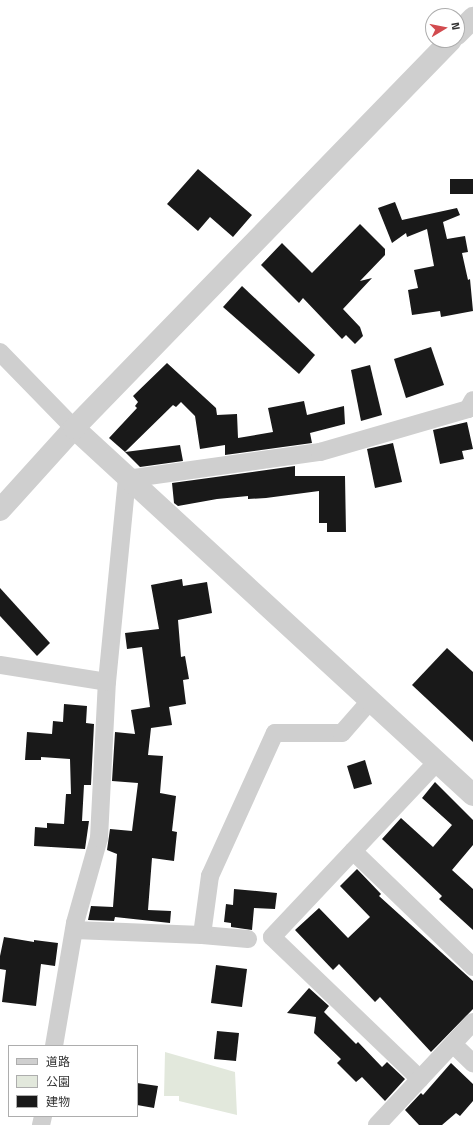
<!DOCTYPE html>
<html>
<head>
<meta charset="utf-8">
<style>
	body { margin:0 }
	#map { position:relative; width:473px; height:1125px; overflow:hidden; background:#fff; font-family:"Titillium Web","Noto Sans JP",sans-serif }
	div>[style] { position:absolute }
	.green>* { inset:0; background:#e2e8dc }
	.building>* { inset:0; background:#191919 }
	.minor>* { height:18px; margin:-9px; padding:0 9px; transform-origin:9px; border-radius:9px; background:#cfcfcf }
	.tertiary>* { height:22px; margin:-11px; padding:0 11px; transform-origin:11px; border-radius:11px; background:#cfcfcf }
	span { translate:-50% -50%; white-space:nowrap; text-align:center; line-height:1.15; -webkit-text-stroke:4px #fff; paint-order:stroke }
	.legend { position:absolute; left:8px; top:1045px; width:130px; height:72px; box-sizing:border-box; background:#fff; border:1px solid #adadad; margin:0; padding:5px 7px; list-style:none; font-size:12px; color:#323232 }
	.legend li { display:flex; align-items:center; gap:8px; height:20px }
	.legend b { width:20px; border:1px solid #adadad }
	.north { position:absolute; left:425px; top:8px; width:40px; height:40px; box-sizing:border-box; background:#fff; border:1px solid #adadad; border-radius:50%; rotate:80deg; font-size:11px; font-weight:700; line-height:16px; text-align:center; color:#323232 }
	.north::after { content:''; display:block; margin:auto; width:14px; height:18px; background:#d24b4f; clip-path:polygon(50% 0,100% 100%,50% 72%,0 100%) }
</style>
</head>
<body>
<div id="map">
	<div class="green">
		<div style="clip-path:polygon(165px 1052px,235px 1072px,237px 1115px,179px 1101px,179px 1096px,164px 1096px)"></div>
	</div>
	<div class="building">
		<div style="clip-path:polygon(198px 169px,252px 215px,233px 237px,210px 217px,198px 231px,167px 204px)"></div>
		<div style="clip-path:polygon(450px 179px,473px 179px,473px 194px,450px 194px)"></div>
		<div style="clip-path:polygon(395px 202px,402px 220px,457px 208px,460px 215px,443px 222px,447px 239px,465px 236px,468px 252px,462px 253px,468px 280px,470px 279px,473px 311px,441px 317px,440px 311px,412px 315px,408px 290px,418px 288px,414px 270px,434px 266px,427px 229px,407px 237px,406px 233px,392px 243px,378px 208px)"></div>
		<div style="clip-path:polygon(360px 224px,385px 249px,385px 255px,360px 281px,372px 278px,343px 309px,360px 327px,363px 336px,355px 344px,346px 335px,342px 339px,303px 298px,299px 303px,261px 265px,282px 243px,312px 273px)"></div>
		<div style="clip-path:polygon(242px 286px,315px 355px,299px 374px,223px 307px)"></div>
		<div style="clip-path:polygon(431px 347px,444px 385px,406px 398px,394px 359px)"></div>
		<div style="clip-path:polygon(167px 363px,216px 408px,217px 415px,237px 414px,238px 438px,273px 432px,268px 408px,304px 401px,307px 415px,344px 406px,345px 424px,310px 433px,312px 443px,225px 455px,225px 445px,200px 449px,195px 416px,181px 402px,176px 407px,173px 405px,125px 452px,109px 438px,137px 408px,135px 406px,138px 402px,133px 396px)"></div>
		<div style="clip-path:polygon(370px 365px,382px 415px,361px 421px,351px 370px)"></div>
		<div style="clip-path:polygon(467px 422px,473px 449px,462px 451px,464px 459px,440px 464px,433px 430px)"></div>
		<div style="clip-path:polygon(393px 443px,402px 482px,375px 488px,367px 449px)"></div>
		<div style="clip-path:polygon(180px 445px,183px 461px,140px 467px,125px 452px)"></div>
		<div style="clip-path:polygon(295px 466px,295px 476px,345px 476px,346px 532px,327px 532px,327px 523px,319px 523px,319px 491px,266px 498px,248px 499px,248px 496px,217px 499px,178px 506px,174px 503px,172px 483px)"></div>
		<div style="clip-path:polygon(182px 579px,183px 586px,207px 582px,212px 613px,178px 620px,181px 657px,185px 656px,189px 679px,183px 680px,186px 704px,169px 707px,172px 725px,151px 728px,148px 755px,163px 756px,160px 793px,176px 796px,172px 831px,177px 832px,174px 861px,152px 858px,148px 910px,171px 911px,170px 923px,115px 917px,114px 921px,88px 920px,91px 906px,113px 907px,117px 854px,107px 850px,110px 829px,132px 831px,138px 783px,112px 781px,115px 732px,135px 734px,131px 710px,150px 707px,142px 647px,127px 649px,125px 633px,159px 629px,151px 585px)"></div>
		<div style="clip-path:polygon(0 588px,50px 643px,37px 656px,0 616px)"></div>
		<div style="clip-path:polygon(447px 648px,473px 672px,473px 742px,412px 685px)"></div>
		<div style="clip-path:polygon(64px 704px,87px 706px,86px 723px,94px 724px,91px 785px,84px 785px,82px 821px,89px 821px,85px 849px,34px 846px,35px 827px,47px 828px,47px 823px,64px 824px,66px 794px,71px 794px,70px 759px,41px 757px,41px 760px,25px 760px,27px 732px,52px 734px,53px 721px,63px 722px)"></div>
		<div style="clip-path:polygon(365px 760px,372px 784px,354px 789px,347px 766px)"></div>
		<div style="clip-path:polygon(435px 782px,473px 820px,473px 845px,452px 870px,473px 889px,473px 930px,439px 899px,442px 896px,382px 839px,401px 818px,433px 847px,452px 825px,422px 798px)"></div>
		<div style="clip-path:polygon(357px 869px,381px 894px,379px 896px,473px 981px,473px 1009px,431px 1052px,380px 997px,375px 1002px,339px 964px,333px 970px,295px 930px,319px 908px,348px 938px,370px 917px,340px 886px)"></div>
		<div style="clip-path:polygon(234px 889px,277px 893px,275px 909px,254px 908px,252px 930px,231px 927px,231px 923px,224px 922px,226px 904px,233px 905px)"></div>
		<div style="clip-path:polygon(4px 937px,34px 942px,34px 940px,58px 943px,55px 966px,41px 964px,36px 1006px,2px 1002px,6px 970px,0 969px,0 956px)"></div>
		<div style="clip-path:polygon(216px 965px,247px 969px,242px 1007px,211px 1003px)"></div>
		<div style="clip-path:polygon(309px 988px,329px 1006px,324px 1012px,356px 1044px,358px 1042px,382px 1067px,387px 1062px,405px 1079px,385px 1101px,362px 1077px,356px 1082px,337px 1063px,341px 1059px,314px 1033px,316px 1017px,287px 1013px)"></div>
		<div style="clip-path:polygon(217px 1031px,239px 1033px,236px 1061px,214px 1059px)"></div>
		<div style="clip-path:polygon(451px 1063px,473px 1084px,473px 1101px,460px 1116px,456px 1113px,442px 1125px,419px 1125px,405px 1110px,421px 1093px,423px 1095px)"></div>
		<div style="clip-path:polygon(137px 1083px,158px 1086px,154px 1108px,137px 1105px)"></div>
	</div>
	<div class="minor">
		<div style="left:0;top:352px;width:106px;rotate:45.8deg"></div>
		<div style="left:0;top:665px;width:108px;rotate:9deg"></div>
		<div style="left:353px;top:851px;width:167px;rotate:44deg"></div>
		<div style="left:74px;top:930px;width:128px;rotate:2.2deg"></div>
		<div style="left:248px;top:939px;width:46px;rotate:-175deg"></div>
		<div style="left:202px;top:935px;width:60px;rotate:-82.3deg"></div>
		<div style="left:210px;top:876px;width:157px;rotate:-65.6deg"></div>
		<div style="left:275px;top:733px;width:67px"></div>
		<div style="left:342px;top:733px;width:43px;rotate:-48.8deg"></div>
		<div style="left:453px;top:1044px;width:28px;rotate:44deg"></div>
		<div style="left:54px;top:1046px;width:125px;rotate:-80.3deg"></div>
		<div style="left:75px;top:923px;width:88px;rotate:-74.2deg"></div>
		<div style="left:99px;top:838px;width:156px;rotate:-87.1deg"></div>
		<div style="left:107px;top:682px;width:204px;rotate:-84.4deg"></div>
		<div style="left:127px;top:479px;width:195px;rotate:-8deg"></div>
		<div style="left:320px;top:452px;width:154px;rotate:-16.2deg"></div>
		<div style="left:468px;top:409px;width:10px;rotate:-61deg"></div>
		<div style="left:420px;top:1079px;width:205px;rotate:-136.2deg"></div>
		<div style="left:272px;top:937px;width:241px;rotate:-46.7deg"></div>
		<div style="left:41px;top:1125px;width:9px;rotate:-77deg"></div>
		<div style="left:377px;top:1125px;width:141px;rotate:-47deg"></div>
	</div>
	<div class="tertiary">
		<div style="left:457px;top:34px;width:23px;rotate:-45deg"></div>
		<div style="left:74px;top:428px;width:542px;rotate:42.61deg"></div>
		<div style="left:0;top:510px;width:110px;rotate:-47.9deg"></div>
		<div style="left:74px;top:428px;width:541px;rotate:-45.82deg"></div>
	</div>
	<ul class="legend">
	<li><b style="height:5px;background:#cfcfcf"></b>道路</li>
	<li><b style="height:11px;background:#e2e8dc"></b>公園</li>
	<li><b style="height:11px;background:#191919"></b>建物</li>
	</ul>
	<div class="north">N</div>
</div>
</body>
</html>
